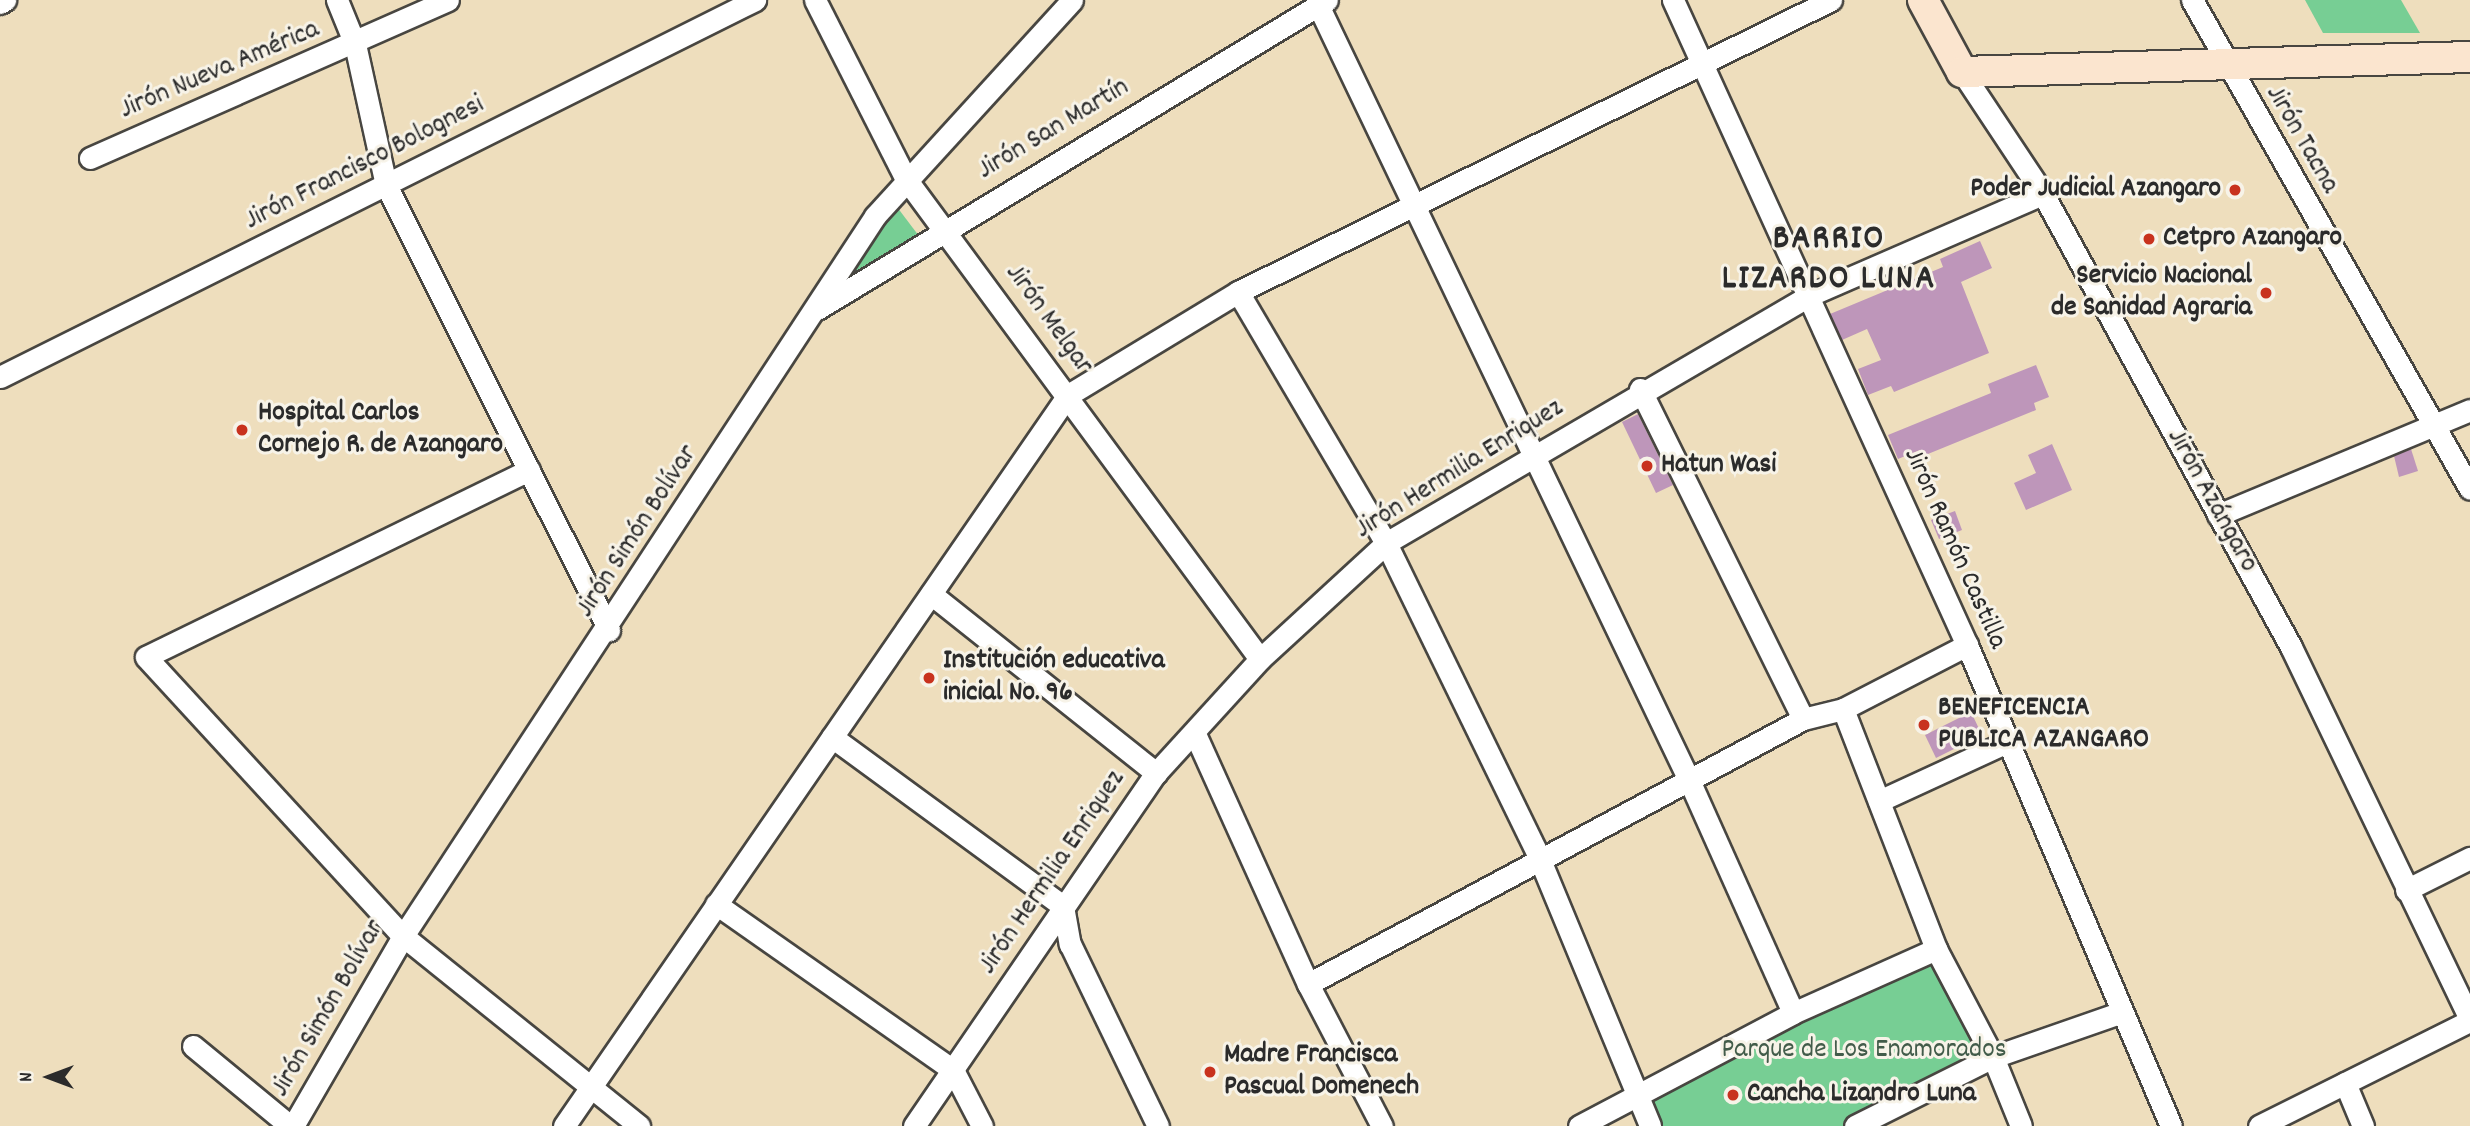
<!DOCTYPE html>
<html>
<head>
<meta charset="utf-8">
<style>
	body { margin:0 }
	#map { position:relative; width:2470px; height:1126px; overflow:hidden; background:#eedebd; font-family:Dekko,sans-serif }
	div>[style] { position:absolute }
	.green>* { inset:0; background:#77ce94 }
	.building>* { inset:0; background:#be96ba }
	.roads { filter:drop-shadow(2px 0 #484641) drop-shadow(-2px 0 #484641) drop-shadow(0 2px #484641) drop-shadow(0 -2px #484641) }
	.street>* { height:21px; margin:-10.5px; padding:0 10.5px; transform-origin:10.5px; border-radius:10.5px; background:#fff }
	.secondary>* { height:30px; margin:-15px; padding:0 15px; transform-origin:15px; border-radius:15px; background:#fbe5cf }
	.dots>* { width:19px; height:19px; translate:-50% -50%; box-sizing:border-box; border:4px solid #f7f3e8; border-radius:50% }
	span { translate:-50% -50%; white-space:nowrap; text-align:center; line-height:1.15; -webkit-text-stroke:6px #f7f3e8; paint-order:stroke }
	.street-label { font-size:28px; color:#2b2b2b }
	.poi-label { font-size:28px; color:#2b2b2b; font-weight:700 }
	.right { translate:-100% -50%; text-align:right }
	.left { translate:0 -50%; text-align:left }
	.park-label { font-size:28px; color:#425c4a }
	.district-label { font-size:35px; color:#2b2b2b; font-weight:700; letter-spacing:2px }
	.north { position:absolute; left:14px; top:1042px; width:70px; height:70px; -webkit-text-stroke:5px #f7f3e8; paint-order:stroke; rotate:270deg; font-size:19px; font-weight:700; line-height:28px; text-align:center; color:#2b2b2b }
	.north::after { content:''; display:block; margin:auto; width:24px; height:32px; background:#2b2b2b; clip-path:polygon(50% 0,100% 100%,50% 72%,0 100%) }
</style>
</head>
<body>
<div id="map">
	<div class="green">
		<div style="clip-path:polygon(2305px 0,2401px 0,2420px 33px,2323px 33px)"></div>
		<div style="clip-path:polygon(894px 203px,925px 244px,823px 303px)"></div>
		<div style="clip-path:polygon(1936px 949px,1988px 1059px,1849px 1126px,1650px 1126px,1634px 1094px)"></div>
	</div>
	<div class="building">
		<div style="clip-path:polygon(1980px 241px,1992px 268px,1961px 282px,1989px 353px,1894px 392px,1891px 386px,1868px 395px,1858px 369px,1881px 360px,1867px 329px,1842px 340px,1830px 314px,1943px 267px,1940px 259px)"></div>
		<div style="clip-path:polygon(2036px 365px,2049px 397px,2034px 403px,2036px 410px,1923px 456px,1920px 450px,1898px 459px,1888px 435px,1991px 393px,1988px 384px)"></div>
		<div style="clip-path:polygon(1638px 414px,1673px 485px,1656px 493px,1622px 422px)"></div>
		<div style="clip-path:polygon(2052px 444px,2072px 490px,2026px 510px,2014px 483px,2036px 473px,2028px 455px)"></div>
		<div style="clip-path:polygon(2411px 449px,2418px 471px,2399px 477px,2394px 456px)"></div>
		<div style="clip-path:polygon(1955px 511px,1962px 530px,1939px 539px,1931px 520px)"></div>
		<div style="clip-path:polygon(1971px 712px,1982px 735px,1936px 758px,1925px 735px)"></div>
	</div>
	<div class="roads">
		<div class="street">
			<div style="left:337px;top:0;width:48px;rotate:67.8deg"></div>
			<div style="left:355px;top:44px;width:144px;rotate:77.6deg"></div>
			<div style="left:386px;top:185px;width:498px;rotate:63.4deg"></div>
			<div style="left:815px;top:0;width:201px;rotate:63.1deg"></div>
			<div style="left:906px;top:179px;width:596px;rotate:53.59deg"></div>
			<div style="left:1673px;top:0;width:709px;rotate:65.5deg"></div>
			<div style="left:1967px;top:645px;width:522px;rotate:67.02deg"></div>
			<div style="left:2192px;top:0;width:562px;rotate:60.38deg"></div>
			<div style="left:0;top:3px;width:6px;rotate:-31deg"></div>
			<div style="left:1318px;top:5px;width:859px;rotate:64.42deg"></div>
			<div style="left:1689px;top:780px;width:255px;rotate:65.9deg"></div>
			<div style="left:1962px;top:72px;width:146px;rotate:56.4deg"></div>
			<div style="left:2043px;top:194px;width:516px;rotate:61.3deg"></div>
			<div style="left:2291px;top:647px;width:413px;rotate:64.3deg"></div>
			<div style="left:90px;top:158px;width:391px;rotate:-23.8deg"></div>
			<div style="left:1238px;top:292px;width:291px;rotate:59.5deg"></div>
			<div style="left:1386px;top:543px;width:347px;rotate:64deg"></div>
			<div style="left:1538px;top:855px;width:293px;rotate:67.5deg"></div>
			<div style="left:817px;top:309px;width:596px;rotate:-31.21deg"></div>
			<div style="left:0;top:377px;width:844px;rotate:-26.53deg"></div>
			<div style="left:1640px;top:389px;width:368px;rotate:63.7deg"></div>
			<div style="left:529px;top:470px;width:426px;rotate:154deg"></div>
			<div style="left:146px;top:657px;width:379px;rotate:47.4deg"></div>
			<div style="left:403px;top:936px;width:303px;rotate:38.8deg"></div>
			<div style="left:2218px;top:515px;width:273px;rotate:-22.6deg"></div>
			<div style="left:931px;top:594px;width:288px;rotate:38.5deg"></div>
			<div style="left:1843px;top:709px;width:257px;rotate:68.8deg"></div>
			<div style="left:1936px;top:949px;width:122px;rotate:62.2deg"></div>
			<div style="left:1993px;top:1057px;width:74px;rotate:67.9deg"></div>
			<div style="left:1195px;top:734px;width:274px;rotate:65.7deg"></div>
			<div style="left:1308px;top:984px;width:160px;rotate:62.5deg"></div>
			<div style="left:832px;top:737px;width:286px;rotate:36.2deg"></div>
			<div style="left:1063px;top:906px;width:39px;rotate:80deg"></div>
			<div style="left:1070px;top:944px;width:202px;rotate:64.2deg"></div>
			<div style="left:1879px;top:801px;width:141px;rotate:-24.7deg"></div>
			<div style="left:2406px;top:890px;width:72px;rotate:-26.6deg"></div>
			<div style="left:716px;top:904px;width:289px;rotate:35deg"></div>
			<div style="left:953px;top:1070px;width:63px;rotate:62.6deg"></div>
			<div style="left:1308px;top:984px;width:561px;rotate:-28.16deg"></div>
			<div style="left:1803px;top:719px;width:41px;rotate:-14deg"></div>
			<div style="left:1843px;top:709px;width:140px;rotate:-27.3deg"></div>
			<div style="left:193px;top:1046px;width:126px;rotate:39.5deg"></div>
			<div style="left:2345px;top:1083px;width:47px;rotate:67.3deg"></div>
			<div style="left:293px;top:1126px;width:220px;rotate:-59.9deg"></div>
			<div style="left:403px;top:936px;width:861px;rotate:-56.75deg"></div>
			<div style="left:875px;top:216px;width:292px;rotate:-47.6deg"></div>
			<div style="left:564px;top:1126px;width:888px;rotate:-55.42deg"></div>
			<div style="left:1068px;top:395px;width:199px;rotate:-31.2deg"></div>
			<div style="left:1238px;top:292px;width:661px;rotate:-26.22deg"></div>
			<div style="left:914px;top:1126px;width:428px;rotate:-55.6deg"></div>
			<div style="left:1156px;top:773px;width:154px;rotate:-47.6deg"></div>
			<div style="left:1260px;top:659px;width:171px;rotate:-42.6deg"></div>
			<div style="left:1386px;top:543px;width:489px;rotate:-30.3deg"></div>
			<div style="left:1808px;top:296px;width:256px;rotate:-23.5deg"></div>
			<div style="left:1579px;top:1126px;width:242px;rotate:-27.8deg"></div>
			<div style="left:1793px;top:1013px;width:157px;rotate:-24.1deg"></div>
			<div style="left:1855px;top:1126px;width:154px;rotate:-26.6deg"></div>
			<div style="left:1993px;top:1057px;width:133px;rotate:-19.2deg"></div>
			<div style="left:2259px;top:1126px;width:236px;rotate:-26.5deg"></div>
		</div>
		<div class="secondary">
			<div style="left:1923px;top:0;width:82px;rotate:61.6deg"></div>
			<div style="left:1962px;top:72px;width:508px;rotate:-1.69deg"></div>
		</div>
	</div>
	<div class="dots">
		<div style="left:2235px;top:190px;background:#c8321e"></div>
		<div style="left:2149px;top:239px;background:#c8321e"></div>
		<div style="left:2266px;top:293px;background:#c8321e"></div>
		<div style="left:242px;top:430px;background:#c8321e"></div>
		<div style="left:1647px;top:466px;background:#c8321e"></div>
		<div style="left:929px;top:678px;background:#c8321e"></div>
		<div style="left:1924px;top:725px;background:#c8321e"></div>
		<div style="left:1210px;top:1072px;background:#c8321e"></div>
		<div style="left:1733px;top:1095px;background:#c8321e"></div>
	</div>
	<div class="street-label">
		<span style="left:220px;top:71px;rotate:-23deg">Jirón Nueva América</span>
		<span style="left:1054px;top:130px;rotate:-31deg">Jirón San Martín</span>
		<span style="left:2301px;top:140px;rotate:60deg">Jirón Tacna</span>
		<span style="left:365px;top:164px;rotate:-27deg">Jirón Francisco Bolognesi</span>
		<span style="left:1048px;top:320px;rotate:54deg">Jirón Melgar</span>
		<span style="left:1460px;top:470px;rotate:-32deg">Jirón Hermilia Enriquez</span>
		<span style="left:2211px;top:501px;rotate:61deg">Jirón Azángaro</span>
		<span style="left:638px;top:532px;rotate:-57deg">Jirón Simón Bolívar</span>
		<span style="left:1954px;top:549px;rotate:66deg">Jirón Ramón Castilla</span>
		<span style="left:1053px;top:873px;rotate:-56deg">Jirón Hermilia Enriquez</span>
		<span style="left:329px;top:1009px;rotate:-60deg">Jirón Simón Bolívar</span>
	</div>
	<div class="poi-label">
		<span class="right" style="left:2221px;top:190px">Poder Judicial Azangaro</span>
		<span class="left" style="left:2163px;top:239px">Cetpro Azangaro</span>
		<span class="right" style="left:2252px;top:293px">Servicio Nacional<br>de Sanidad Agraria</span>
		<span class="left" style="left:258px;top:430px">Hospital Carlos<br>Cornejo R. de Azangaro</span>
		<span class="left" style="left:1661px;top:466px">Hatun Wasi</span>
		<span class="left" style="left:943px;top:678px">Institución educativa<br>inicial No. 96</span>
		<span class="left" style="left:1938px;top:725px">BENEFICENCIA<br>PUBLICA AZANGARO</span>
		<span class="left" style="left:1224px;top:1072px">Madre Francisca<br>Pascual Domenech</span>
		<span class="left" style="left:1747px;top:1095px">Cancha Lizandro Luna</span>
	</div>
	<div class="park-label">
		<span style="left:1864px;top:1051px">Parque de Los Enamorados</span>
	</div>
	<div class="district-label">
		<span style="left:1829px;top:260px">BARRIO<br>LIZARDO LUNA</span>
	</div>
	<div class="north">N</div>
</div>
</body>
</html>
